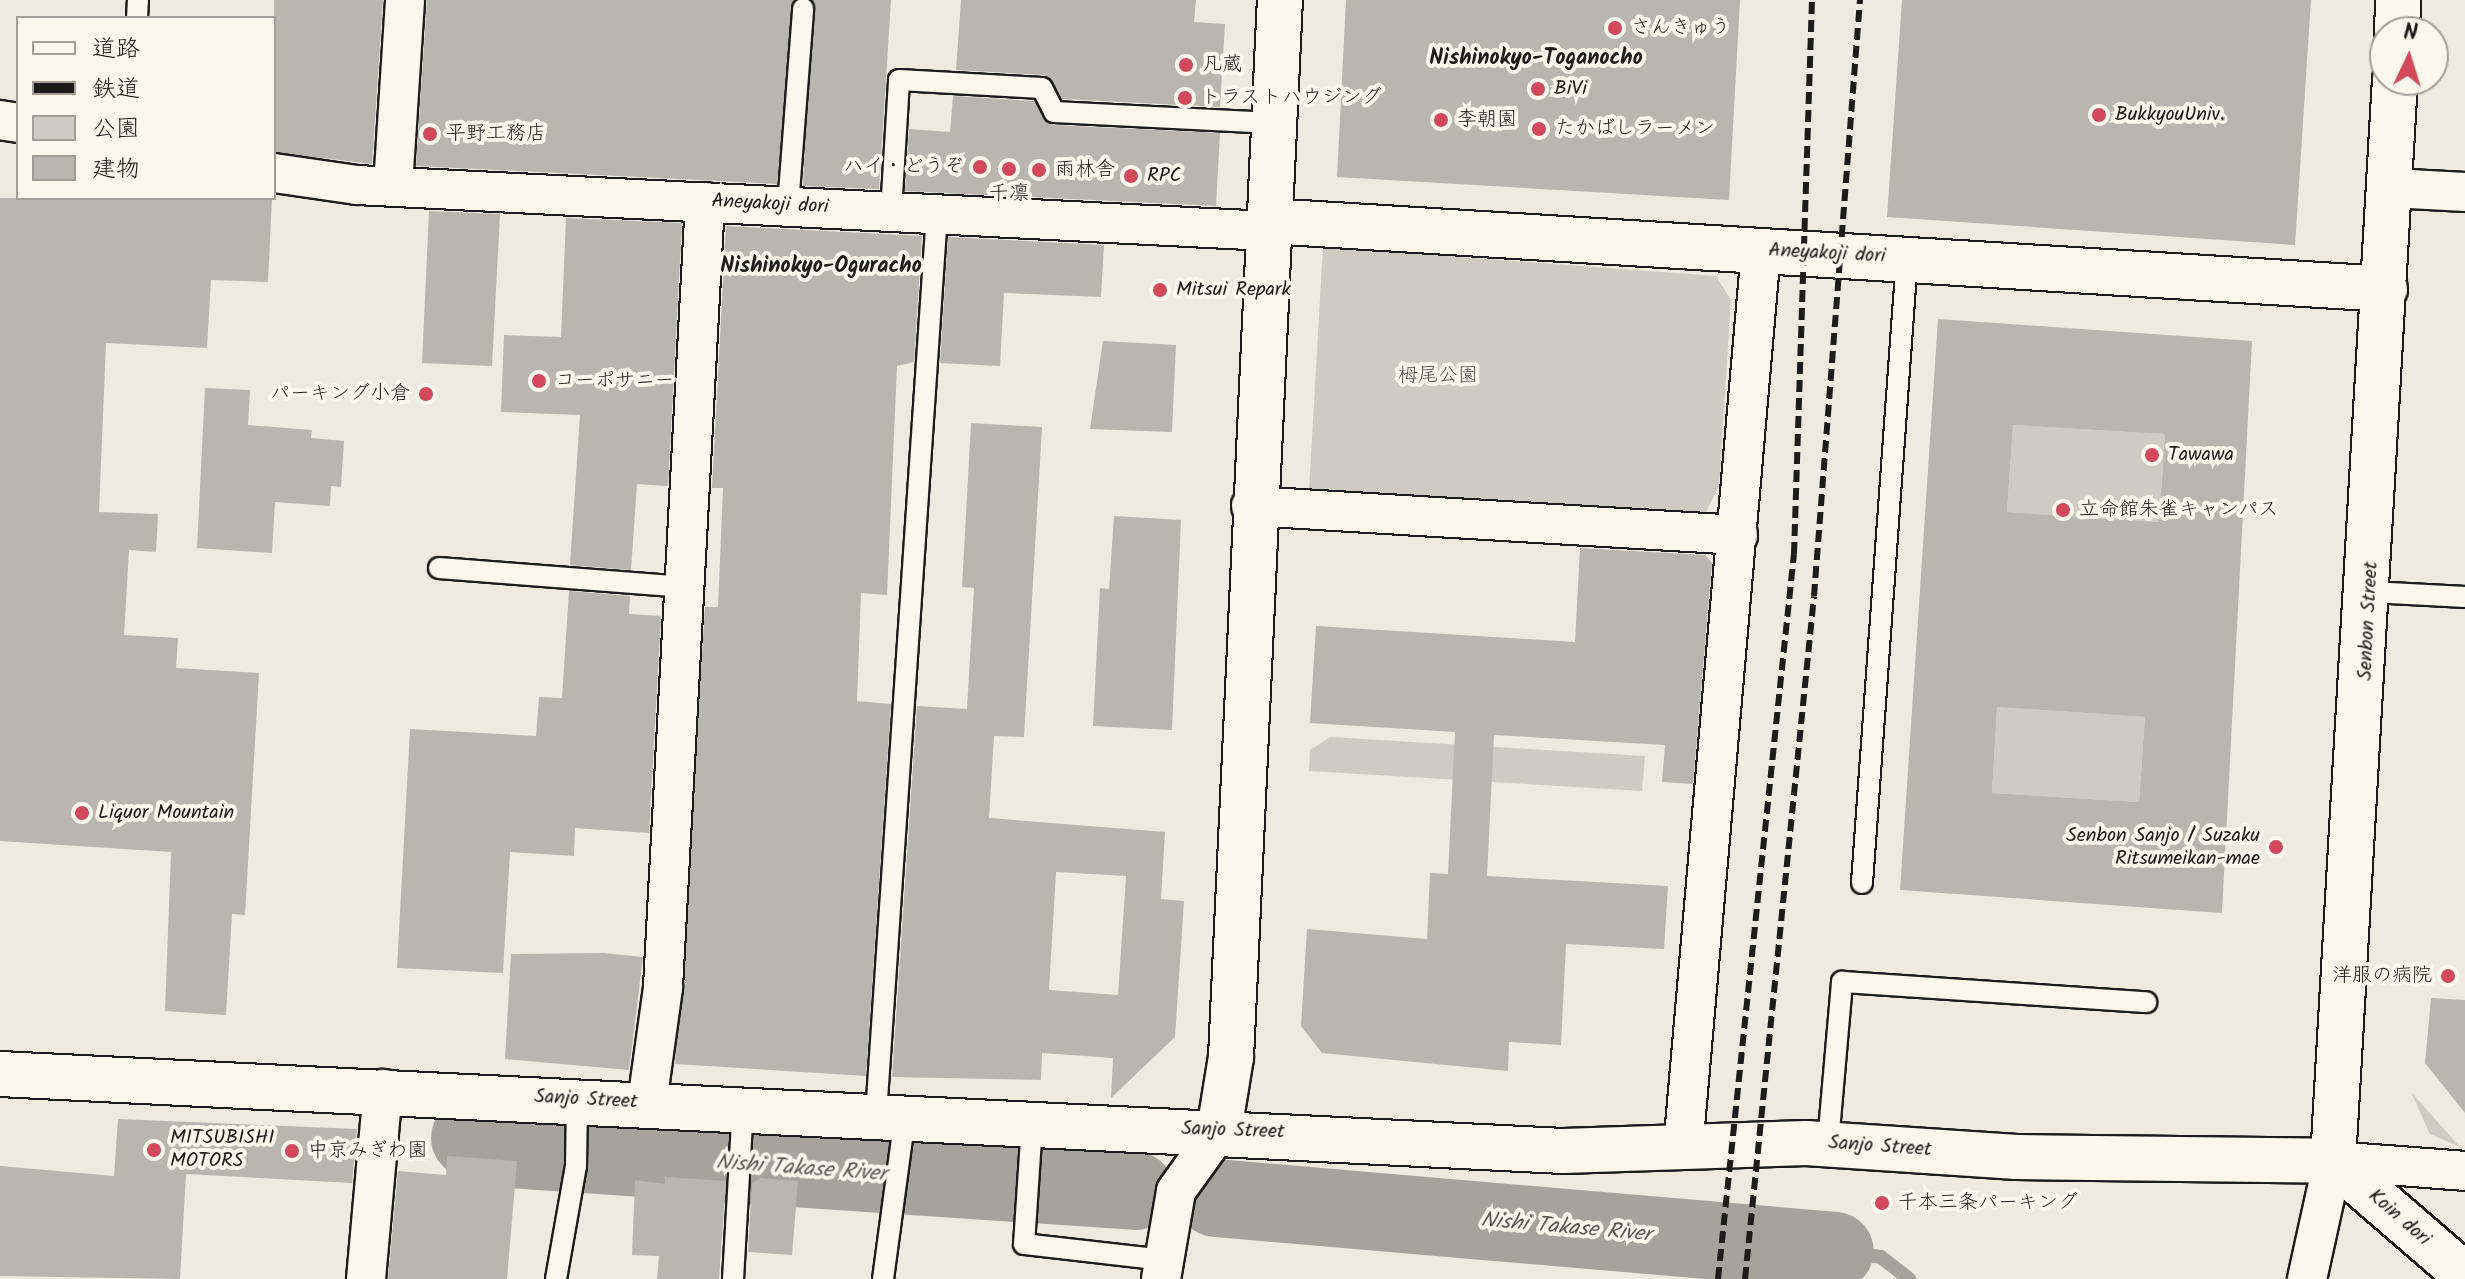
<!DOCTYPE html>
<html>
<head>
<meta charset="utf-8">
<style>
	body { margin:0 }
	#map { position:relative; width:2465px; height:1279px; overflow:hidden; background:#eeeadf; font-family:Kalam,"Klee One",sans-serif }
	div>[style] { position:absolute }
	.green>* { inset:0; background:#ceccc2 }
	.stream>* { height:14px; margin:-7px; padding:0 7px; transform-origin:7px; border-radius:7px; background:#a6a39d }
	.river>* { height:78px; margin:-39px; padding:0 39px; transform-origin:39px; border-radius:39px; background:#a6a39d }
	.building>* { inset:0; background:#b9b6af }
	.roads { filter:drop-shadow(2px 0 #1c1c1c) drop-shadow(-2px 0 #1c1c1c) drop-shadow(0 2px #1c1c1c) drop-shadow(0 -2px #1c1c1c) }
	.lane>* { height:20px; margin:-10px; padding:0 10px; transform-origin:10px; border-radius:10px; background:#fbf7ec }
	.street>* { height:38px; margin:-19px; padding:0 19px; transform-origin:19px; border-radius:19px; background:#fbf7ec }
	.secondary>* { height:44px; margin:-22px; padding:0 22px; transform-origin:22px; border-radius:22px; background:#fbf7ec }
	.rail>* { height:6px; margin-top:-3px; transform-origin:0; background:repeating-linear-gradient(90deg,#1c1c1c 0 12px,transparent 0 18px) }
	.dots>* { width:22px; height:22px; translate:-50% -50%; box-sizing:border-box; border:4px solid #fbf7ec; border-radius:50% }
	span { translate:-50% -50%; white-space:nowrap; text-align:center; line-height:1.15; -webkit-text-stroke:8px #fbf7ec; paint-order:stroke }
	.poi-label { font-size:20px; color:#1c1c1c }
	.left { translate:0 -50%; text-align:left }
	.right { translate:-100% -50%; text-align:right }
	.street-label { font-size:20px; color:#1c1c1c }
	.park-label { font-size:20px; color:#51514e }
	.neighbourhood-label { font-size:22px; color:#1c1c1c; font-weight:700 }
	.water-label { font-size:22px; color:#5a5956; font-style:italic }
	.legend { position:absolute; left:16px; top:16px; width:260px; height:184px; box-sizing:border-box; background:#fbf7ec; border:2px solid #a29f99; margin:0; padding:10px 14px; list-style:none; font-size:24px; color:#1c1c1c }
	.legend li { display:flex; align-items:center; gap:16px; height:40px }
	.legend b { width:40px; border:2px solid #a29f99 }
	.north { position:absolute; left:2369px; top:16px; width:80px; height:80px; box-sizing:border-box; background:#fbf7ec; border:2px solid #a29f99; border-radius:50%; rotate:4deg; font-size:22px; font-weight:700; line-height:32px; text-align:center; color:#1c1c1c }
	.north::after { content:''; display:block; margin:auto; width:28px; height:36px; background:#d1495b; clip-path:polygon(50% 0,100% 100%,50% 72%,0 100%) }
</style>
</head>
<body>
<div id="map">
	<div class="green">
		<div style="clip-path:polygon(1323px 247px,1716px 276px,1731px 300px,1719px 486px,1706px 512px,1309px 489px)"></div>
		<div style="clip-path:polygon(2013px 425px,2165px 434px,2159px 522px,2007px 512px)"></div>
		<div style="clip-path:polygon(1997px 707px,2145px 717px,2139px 802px,1992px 793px)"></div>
		<div style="clip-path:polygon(1330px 737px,1645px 756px,1642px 791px,1309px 771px,1310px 750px)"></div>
		<div style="clip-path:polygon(2411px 1092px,2460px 1147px,2430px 1134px)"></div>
	</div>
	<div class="stream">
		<div style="left:1835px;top:1251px;width:46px;rotate:7.4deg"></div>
		<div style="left:1881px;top:1257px;width:36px;rotate:38deg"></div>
	</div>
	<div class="river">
		<div style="left:470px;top:1138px;width:13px;rotate:45deg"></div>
		<div style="left:479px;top:1147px;width:658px;rotate:3.83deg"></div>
		<div style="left:1216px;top:1198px;width:621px;rotate:4.89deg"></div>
	</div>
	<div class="building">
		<div style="clip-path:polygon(274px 0,383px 0,372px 164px,274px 152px)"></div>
		<div style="clip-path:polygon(427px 0,794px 0,777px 184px,416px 166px)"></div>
		<div style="clip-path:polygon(812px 0,891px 0,879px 189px,803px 186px)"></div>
		<div style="clip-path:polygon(961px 0,1196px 0,1194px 22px,1225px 24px,1220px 107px,1062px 99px,1044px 75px,956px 70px)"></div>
		<div style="clip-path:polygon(1346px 0,1740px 0,1729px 200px,1337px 177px)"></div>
		<div style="clip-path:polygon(1902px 0,2311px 0,2295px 245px,1887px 217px)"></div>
		<div style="clip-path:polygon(953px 96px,1034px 101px,1053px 125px,1220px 133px,1216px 206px,905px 191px,909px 129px,950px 132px)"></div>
		<div style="clip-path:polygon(0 198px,272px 198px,268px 282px,211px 280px,207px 348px,106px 343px,99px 512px,158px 514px,156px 552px,129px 550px,124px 635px,178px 638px,176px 668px,259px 673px,245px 915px,232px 914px,226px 1015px,165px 1011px,171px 852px,0 841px)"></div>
		<div style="clip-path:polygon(429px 211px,500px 214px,492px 366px,422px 363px)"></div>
		<div style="clip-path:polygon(566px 218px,682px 223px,668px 486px,637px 484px,631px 570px,570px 565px,580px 415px,501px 412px,504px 335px,561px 337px)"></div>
		<div style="clip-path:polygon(726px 226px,922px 236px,914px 362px,897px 366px,887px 595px,861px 593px,857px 701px,891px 704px,866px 1076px,675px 1064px,705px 607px,718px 607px,723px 488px,712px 488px)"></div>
		<div style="clip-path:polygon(948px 237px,1104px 245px,1101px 297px,1004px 293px,1000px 366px,940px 363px)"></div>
		<div style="clip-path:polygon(evenodd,1938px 319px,2252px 341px,2222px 913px,1900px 890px,1938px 319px,2013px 425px,2165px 434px,2159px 522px,2007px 512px,2013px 425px,1938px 319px,1997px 707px,2145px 717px,2139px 802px,1992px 793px,1997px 707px)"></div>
		<div style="clip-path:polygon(1103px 341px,1176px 345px,1172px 432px,1090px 429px)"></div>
		<div style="clip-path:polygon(205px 388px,250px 390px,248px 425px,312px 430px,311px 438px,344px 441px,341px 487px,331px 486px,330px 506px,275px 502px,272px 553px,197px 548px)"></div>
		<div style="clip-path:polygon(evenodd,971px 423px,1042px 427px,1024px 737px,994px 736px,989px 818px,1165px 832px,1161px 899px,1184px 901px,1175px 1037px,1111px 1098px,1113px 1058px,1042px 1053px,1041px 1080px,892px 1077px,917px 706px,967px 709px,974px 588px,962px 587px,971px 423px,1056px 872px,1126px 876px,1118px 995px,1049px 990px,1056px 872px)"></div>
		<div style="clip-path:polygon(1114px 516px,1181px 520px,1172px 730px,1093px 726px,1100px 588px,1109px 589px)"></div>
		<div style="clip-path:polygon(1580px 548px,1705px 555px,1712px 563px,1693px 784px,1662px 782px,1665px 745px,1494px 735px,1487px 876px,1668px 886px,1664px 949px,1566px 944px,1561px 1045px,1509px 1042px,1508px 1071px,1322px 1053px,1301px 1026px,1307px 929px,1427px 939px,1430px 873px,1448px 874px,1455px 732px,1310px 723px,1316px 626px,1575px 642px)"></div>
		<div style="clip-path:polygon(569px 591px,630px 596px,629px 614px,661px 616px,649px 833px,575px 828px,574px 856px,510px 852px,503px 973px,397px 968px,410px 729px,536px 736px,539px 697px,562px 698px)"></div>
		<div style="clip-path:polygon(603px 953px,643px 957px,629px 1070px,505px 1059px,511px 954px)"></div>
		<div style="clip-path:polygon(2431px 998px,2465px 1000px,2465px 1113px,2425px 1063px)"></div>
		<div style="clip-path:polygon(118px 1119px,357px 1129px,352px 1183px,186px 1174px,180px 1279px,0 1276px,0 1166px,114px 1176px)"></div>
		<div style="clip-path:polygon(447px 1156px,517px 1161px,507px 1279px,388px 1279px,398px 1171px,446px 1175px)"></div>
		<div style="clip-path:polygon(665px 1177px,726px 1181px,719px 1279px,657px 1279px,659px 1256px,632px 1255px,635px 1180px,665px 1184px)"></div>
		<div style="clip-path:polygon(760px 1178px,798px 1181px,792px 1255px,748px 1252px,752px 1183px)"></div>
	</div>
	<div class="roads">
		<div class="lane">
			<div style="left:137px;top:18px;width:18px;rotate:-87deg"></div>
			<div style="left:788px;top:206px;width:198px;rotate:-85.6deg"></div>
			<div style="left:891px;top:212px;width:132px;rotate:-86.5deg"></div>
			<div style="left:899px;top:80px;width:143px;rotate:3.2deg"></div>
			<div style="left:1042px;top:88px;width:27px;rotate:63deg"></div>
			<div style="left:1054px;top:112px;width:219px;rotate:2.9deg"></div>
			<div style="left:439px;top:568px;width:250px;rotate:4.4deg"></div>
			<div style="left:2371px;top:592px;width:94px;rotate:3deg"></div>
			<div style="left:1862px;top:883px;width:626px;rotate:-85.88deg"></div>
			<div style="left:876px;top:1115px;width:903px;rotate:-86.13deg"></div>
			<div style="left:1032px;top:1124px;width:120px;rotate:93.8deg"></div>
			<div style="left:1024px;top:1244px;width:142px;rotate:6.5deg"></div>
			<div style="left:1828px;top:1143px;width:162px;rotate:-85deg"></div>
			<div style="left:1842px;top:982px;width:305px;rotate:3.8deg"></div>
			<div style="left:556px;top:1279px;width:115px;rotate:-80deg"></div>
			<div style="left:576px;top:1166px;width:67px;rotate:-89.1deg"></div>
			<div style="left:733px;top:1279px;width:171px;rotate:-86.7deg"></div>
			<div style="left:883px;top:1279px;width:163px;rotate:-82.3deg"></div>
		</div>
		<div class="street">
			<div style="left:0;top:120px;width:18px;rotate:9deg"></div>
			<div style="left:274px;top:173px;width:84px;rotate:8.2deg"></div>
			<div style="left:357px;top:185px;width:911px;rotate:2.89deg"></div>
			<div style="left:393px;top:186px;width:186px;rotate:-86.3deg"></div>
			<div style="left:2391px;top:188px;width:74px;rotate:3.1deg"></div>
			<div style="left:1251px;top:506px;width:488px;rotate:3.4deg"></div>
			<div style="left:647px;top:1103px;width:117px;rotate:-82.1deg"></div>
			<div style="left:663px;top:987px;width:786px;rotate:-86.94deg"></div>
			<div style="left:1683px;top:1149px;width:901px;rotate:-85.04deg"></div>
			<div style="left:366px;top:1279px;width:191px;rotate:-84.9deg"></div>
			<div style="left:1161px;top:1279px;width:89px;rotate:-80.3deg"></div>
			<div style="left:1176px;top:1191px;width:74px;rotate:-54.4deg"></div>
			<div style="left:2307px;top:1279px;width:121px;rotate:-77.6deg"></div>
			<div style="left:2333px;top:1161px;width:132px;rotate:4.3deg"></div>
		</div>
		<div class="secondary">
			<div style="left:2397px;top:32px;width:32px;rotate:-88deg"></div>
			<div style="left:1268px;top:221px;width:1119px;rotate:3.48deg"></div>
			<div style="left:0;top:1074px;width:1565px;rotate:2.82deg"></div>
			<div style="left:1563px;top:1151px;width:243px;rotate:-1.9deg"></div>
			<div style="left:1806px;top:1143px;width:211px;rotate:3.8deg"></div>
			<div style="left:2017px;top:1157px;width:316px;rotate:0.7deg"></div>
			<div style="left:1219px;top:1131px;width:75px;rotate:-80.8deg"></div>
			<div style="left:1231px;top:1057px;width:1058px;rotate:-87.35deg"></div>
			<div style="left:2333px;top:1161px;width:1083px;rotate:-86.72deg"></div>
			<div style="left:2333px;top:1161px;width:174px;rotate:40.8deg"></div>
		</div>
	</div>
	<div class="rail">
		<div style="left:1718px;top:1279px;width:729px;rotate:-84.02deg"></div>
		<div style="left:1794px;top:554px;width:554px;rotate:-88.14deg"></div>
		<div style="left:1745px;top:1279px;width:686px;rotate:-84.23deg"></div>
		<div style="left:1814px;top:596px;width:598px;rotate:-85.59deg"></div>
	</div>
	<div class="dots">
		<div style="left:1615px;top:28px;background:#d1495b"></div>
		<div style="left:1186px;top:65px;background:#d1495b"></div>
		<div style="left:1538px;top:89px;background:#d1495b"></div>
		<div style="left:1185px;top:98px;background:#d1495b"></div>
		<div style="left:2099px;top:115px;background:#d1495b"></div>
		<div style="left:1441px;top:120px;background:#d1495b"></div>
		<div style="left:1539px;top:129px;background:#d1495b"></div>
		<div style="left:430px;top:134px;background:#d1495b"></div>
		<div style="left:980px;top:167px;background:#d1495b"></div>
		<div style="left:1009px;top:169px;background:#d1495b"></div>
		<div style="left:1039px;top:170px;background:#d1495b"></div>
		<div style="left:1131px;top:176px;background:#d1495b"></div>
		<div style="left:1160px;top:290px;background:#d1495b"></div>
		<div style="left:539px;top:381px;background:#d1495b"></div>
		<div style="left:426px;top:394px;background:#d1495b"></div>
		<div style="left:2152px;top:455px;background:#d1495b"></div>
		<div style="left:2063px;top:510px;background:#d1495b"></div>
		<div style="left:82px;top:813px;background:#d1495b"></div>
		<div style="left:2276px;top:847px;background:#d1495b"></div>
		<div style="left:2448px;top:976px;background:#d1495b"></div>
		<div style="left:154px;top:1150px;background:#d1495b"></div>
		<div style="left:292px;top:1151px;background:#d1495b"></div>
		<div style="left:1882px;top:1203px;background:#d1495b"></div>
	</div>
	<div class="poi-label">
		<span class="left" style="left:1631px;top:28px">さんきゅう</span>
		<span class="left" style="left:1202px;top:65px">凡蔵</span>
		<span class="left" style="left:1554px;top:89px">BiVi</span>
		<span class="left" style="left:1201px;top:98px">トラストハウジング</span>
		<span class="left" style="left:2115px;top:115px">BukkyouUniv.</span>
		<span class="left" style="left:1457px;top:120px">李朝園</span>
		<span class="left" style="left:1555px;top:129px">たかばしラーメン</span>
		<span class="left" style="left:446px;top:134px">平野工務店</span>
		<span class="right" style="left:964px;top:167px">ハイ・どうぞ</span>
		<span class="left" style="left:1055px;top:170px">雨林舎</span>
		<span class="left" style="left:1147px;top:176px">RPC</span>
		<span style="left:1009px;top:194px">千凛</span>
		<span class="left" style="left:1176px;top:290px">Mitsui Repark</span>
		<span class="left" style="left:555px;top:381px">コーポサニー</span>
		<span class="right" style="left:410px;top:394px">パーキング小倉</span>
		<span class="left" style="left:2168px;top:455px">Tawawa</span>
		<span class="left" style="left:2079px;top:510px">立命館朱雀キャンパス</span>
		<span class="left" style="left:98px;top:813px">Liquor Mountain</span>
		<span class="right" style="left:2260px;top:848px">Senbon Sanjo / Suzaku<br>Ritsumeikan-mae</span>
		<span class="right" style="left:2432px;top:976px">洋服の病院</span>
		<span class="left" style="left:170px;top:1150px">MITSUBISHI<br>MOTORS</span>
		<span class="left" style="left:308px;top:1151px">中京みぎわ園</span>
		<span class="left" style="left:1898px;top:1203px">千本三条パーキング</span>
	</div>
	<div class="street-label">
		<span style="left:770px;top:205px;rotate:3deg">Aneyakoji dori</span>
		<span style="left:1827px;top:254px;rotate:3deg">Aneyakoji dori</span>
		<span style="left:2369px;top:621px;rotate:-87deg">Senbon Street</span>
		<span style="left:586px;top:1100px;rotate:3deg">Sanjo Street</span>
		<span style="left:1233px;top:1131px;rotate:2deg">Sanjo Street</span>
		<span style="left:1880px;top:1147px;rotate:4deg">Sanjo Street</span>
		<span style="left:2399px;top:1218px;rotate:41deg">Koin dori</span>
	</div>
	<div class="park-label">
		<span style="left:1438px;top:376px">栂尾公園</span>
	</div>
	<div class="neighbourhood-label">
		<span style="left:1536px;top:59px">Nishinokyo-Toganocho</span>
		<span style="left:821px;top:267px">Nishinokyo-Oguracho</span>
	</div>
	<div class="water-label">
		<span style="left:801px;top:1169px;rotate:4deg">Nishi Takase River</span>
		<span style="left:1566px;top:1228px;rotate:5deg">Nishi Takase River</span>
	</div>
	<ul class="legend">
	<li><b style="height:10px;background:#fbf7ec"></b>道路</li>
	<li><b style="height:10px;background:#1c1c1c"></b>鉄道</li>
	<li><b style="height:22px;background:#ceccc2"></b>公園</li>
	<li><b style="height:22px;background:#b9b6af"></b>建物</li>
	</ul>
	<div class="north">N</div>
</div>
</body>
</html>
